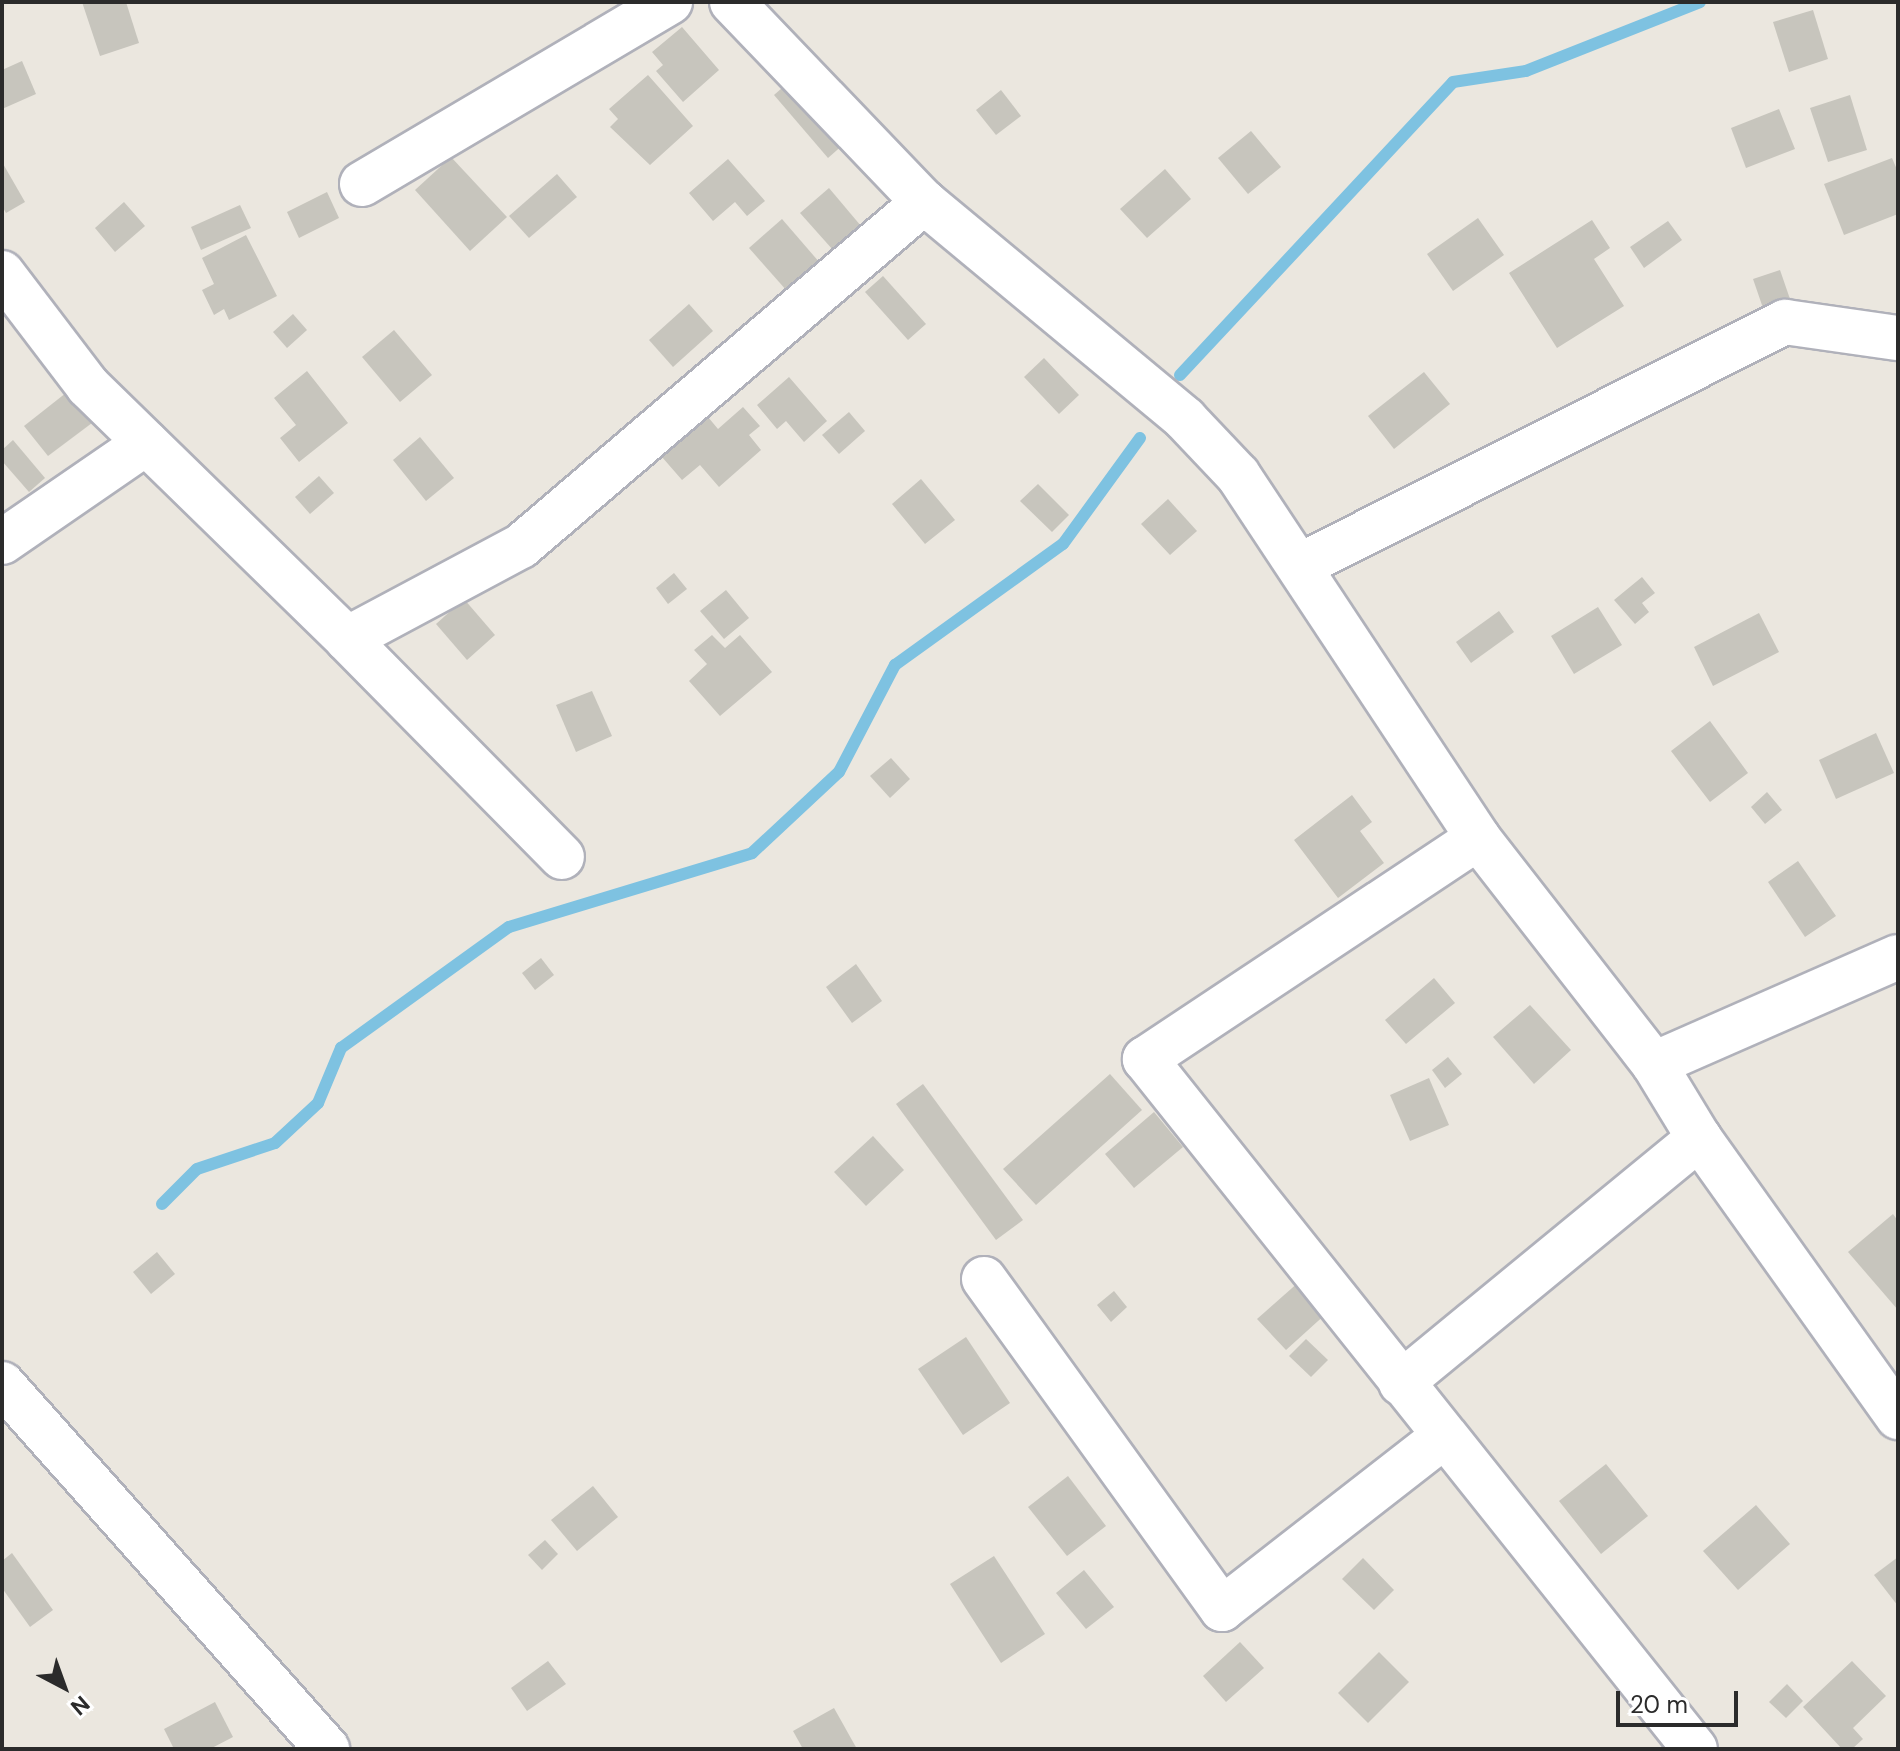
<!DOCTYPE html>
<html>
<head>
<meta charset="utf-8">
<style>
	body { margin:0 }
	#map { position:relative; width:1900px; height:1751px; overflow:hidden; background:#ebe7df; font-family:"DM Sans",sans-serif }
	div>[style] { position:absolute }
	.stream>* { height:12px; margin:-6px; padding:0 6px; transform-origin:6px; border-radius:6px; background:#7ec2e1 }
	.building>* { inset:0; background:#c7c5bd }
	.roads { filter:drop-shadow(2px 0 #b0b1ba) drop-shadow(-2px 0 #b0b1ba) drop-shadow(0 2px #b0b1ba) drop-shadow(0 -2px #b0b1ba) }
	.minor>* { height:44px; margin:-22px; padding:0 22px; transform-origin:22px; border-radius:22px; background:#fff }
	span { translate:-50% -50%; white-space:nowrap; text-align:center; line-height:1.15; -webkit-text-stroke:6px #fff; paint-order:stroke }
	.frame { position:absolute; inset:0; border:4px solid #2b2b2b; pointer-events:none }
	.north { position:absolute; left:24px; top:1647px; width:80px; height:80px; -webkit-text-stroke:6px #fff; paint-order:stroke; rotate:139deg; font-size:22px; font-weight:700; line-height:32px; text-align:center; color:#2b2b2b }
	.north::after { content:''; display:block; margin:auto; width:28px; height:36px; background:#2b2b2b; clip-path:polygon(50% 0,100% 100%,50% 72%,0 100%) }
	.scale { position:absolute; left:1616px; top:1691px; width:122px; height:36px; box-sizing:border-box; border:4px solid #2b2b2b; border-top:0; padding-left:10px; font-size:24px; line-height:28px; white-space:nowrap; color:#2b2b2b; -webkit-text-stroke:6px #fff; paint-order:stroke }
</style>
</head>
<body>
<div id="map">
	<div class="stream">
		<div style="left:1180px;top:375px;width:400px;rotate:-47deg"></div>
		<div style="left:1453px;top:82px;width:74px;rotate:-8.6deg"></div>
		<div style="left:1526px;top:71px;width:187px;rotate:-21.6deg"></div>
		<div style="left:162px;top:1204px;width:49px;rotate:-45deg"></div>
		<div style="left:197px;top:1169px;width:82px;rotate:-18.4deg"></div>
		<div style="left:275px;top:1143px;width:59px;rotate:-42.9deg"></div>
		<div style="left:318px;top:1103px;width:60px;rotate:-67.3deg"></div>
		<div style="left:341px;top:1048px;width:207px;rotate:-35.8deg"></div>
		<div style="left:509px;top:927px;width:254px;rotate:-16.9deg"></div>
		<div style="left:752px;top:853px;width:119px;rotate:-43deg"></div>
		<div style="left:839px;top:772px;width:121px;rotate:-62.4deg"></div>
		<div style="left:895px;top:665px;width:207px;rotate:-35.8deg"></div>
		<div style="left:1063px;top:544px;width:131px;rotate:-54deg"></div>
	</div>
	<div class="building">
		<div style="clip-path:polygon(82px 2px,126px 2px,139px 43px,100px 56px)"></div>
		<div style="clip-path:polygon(1813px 10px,1828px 59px,1789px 72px,1773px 22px)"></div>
		<div style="clip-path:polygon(682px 27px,719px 70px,683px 102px,656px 71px,663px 65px,652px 52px)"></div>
		<div style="clip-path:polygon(22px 61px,36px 94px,2px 109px,2px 70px)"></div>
		<div style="clip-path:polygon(798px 74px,853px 136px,828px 158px,774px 95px)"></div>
		<div style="clip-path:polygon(648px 75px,693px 126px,650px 165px,610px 127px,618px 119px,609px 109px)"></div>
		<div style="clip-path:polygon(1001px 90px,1021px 116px,996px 135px,976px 110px)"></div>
		<div style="clip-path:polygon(1850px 95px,1867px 150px,1828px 162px,1810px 108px)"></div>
		<div style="clip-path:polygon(1779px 109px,1795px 149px,1746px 168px,1731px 128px)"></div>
		<div style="clip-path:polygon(1251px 131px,1281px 167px,1248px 194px,1218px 158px)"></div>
		<div style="clip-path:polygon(451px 157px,507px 217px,470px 251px,415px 190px)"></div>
		<div style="clip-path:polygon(1892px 158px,1898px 172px,1898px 214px,1844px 235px,1824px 184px)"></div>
		<div style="clip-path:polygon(728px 159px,765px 201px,747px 216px,735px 202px,713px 221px,689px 193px)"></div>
		<div style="clip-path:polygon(2px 162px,25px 202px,6px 213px,2px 206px)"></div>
		<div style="clip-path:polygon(1165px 169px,1191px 199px,1147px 238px,1120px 209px)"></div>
		<div style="clip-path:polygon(557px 174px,577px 197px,529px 238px,509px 216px)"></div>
		<div style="clip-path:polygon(829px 188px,861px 226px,833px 250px,800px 213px)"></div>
		<div style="clip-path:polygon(327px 192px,339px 218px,299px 238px,287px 212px)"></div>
		<div style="clip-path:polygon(124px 202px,145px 226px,115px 252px,95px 228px)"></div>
		<div style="clip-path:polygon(240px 205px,251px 228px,201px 250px,191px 227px)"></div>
		<div style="clip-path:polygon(1478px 218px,1504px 255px,1453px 291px,1427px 254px)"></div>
		<div style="clip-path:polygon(782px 219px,820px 263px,787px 291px,749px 248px)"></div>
		<div style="clip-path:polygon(1592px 220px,1610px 248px,1594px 259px,1624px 306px,1557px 348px,1509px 273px)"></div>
		<div style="clip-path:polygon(1668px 221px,1682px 240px,1644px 268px,1630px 247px)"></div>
		<div style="clip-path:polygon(246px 235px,277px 296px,229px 320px,224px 309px,214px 315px,202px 290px,214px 284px,202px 258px)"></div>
		<div style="clip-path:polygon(1780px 270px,1790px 299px,1763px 308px,1753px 279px)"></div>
		<div style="clip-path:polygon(883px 276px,926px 324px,908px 340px,865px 292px)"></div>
		<div style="clip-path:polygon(689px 304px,713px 331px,673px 367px,649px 340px)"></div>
		<div style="clip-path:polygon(293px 314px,307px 330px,287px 348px,273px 332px)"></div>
		<div style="clip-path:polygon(394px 330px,432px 375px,400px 402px,362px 357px)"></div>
		<div style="clip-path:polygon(1044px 358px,1079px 395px,1059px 414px,1024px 377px)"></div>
		<div style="clip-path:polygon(307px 371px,348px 423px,299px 462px,280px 438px,296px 425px,274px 398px)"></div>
		<div style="clip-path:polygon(1424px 372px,1450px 404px,1394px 449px,1368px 416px)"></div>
		<div style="clip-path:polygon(789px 377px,827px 421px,804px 442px,786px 421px,777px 429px,757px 405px)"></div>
		<div style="clip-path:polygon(71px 389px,96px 420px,48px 456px,24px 426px)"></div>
		<div style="clip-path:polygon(743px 407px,760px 426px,749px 435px,761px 450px,719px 487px,700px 465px,682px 480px,655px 449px,673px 434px,680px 441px,708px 417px,718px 429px)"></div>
		<div style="clip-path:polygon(849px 412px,865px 431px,839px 454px,822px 435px)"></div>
		<div style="clip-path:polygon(420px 437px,454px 478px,426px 501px,393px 460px)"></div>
		<div style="clip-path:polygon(13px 440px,45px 478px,29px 492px,2px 461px,2px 450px)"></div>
		<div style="clip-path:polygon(319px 476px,334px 493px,310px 514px,295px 497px)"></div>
		<div style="clip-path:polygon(921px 479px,955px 520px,925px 544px,892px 504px)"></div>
		<div style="clip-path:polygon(1038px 484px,1069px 515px,1052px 532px,1020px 501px)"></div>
		<div style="clip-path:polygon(1168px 499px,1197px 531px,1170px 555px,1141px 524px)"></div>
		<div style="clip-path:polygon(674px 573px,687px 589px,668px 604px,656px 588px)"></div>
		<div style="clip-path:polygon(1642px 577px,1655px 593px,1642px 603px,1649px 612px,1635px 624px,1614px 600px)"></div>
		<div style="clip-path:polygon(726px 590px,749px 618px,724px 639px,700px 611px)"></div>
		<div style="clip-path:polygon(464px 599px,495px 635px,467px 660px,436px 624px)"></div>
		<div style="clip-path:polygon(1598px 607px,1622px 645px,1574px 674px,1551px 636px)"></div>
		<div style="clip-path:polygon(1499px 611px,1514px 632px,1471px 663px,1456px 642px)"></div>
		<div style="clip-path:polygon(1759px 613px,1779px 652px,1713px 686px,1694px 647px)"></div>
		<div style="clip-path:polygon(712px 635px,725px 648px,740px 635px,772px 672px,720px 716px,689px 681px,707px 664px,694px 650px)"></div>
		<div style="clip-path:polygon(592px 691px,612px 736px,576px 752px,556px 705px)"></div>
		<div style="clip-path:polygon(1710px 721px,1748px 773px,1710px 802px,1671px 751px)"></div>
		<div style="clip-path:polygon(1876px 733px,1894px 773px,1836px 799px,1819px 760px)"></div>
		<div style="clip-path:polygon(891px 758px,910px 779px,890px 798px,870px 776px)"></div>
		<div style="clip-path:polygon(1767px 792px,1782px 810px,1765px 824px,1751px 807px)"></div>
		<div style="clip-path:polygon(1352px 795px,1372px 822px,1360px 831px,1384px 863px,1338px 898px,1294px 840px)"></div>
		<div style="clip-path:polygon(1798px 861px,1836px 916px,1805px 937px,1768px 882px)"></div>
		<div style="clip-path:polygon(541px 958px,554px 975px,535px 990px,522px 973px)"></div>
		<div style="clip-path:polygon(856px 964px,882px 1001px,852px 1023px,826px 987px)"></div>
		<div style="clip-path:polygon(1434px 978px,1455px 1003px,1406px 1044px,1385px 1020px)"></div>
		<div style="clip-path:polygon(1530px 1005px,1571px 1050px,1534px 1084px,1493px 1037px)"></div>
		<div style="clip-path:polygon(1448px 1057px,1462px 1074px,1445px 1088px,1432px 1070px)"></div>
		<div style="clip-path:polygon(1110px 1074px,1142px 1110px,1036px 1205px,1003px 1169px)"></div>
		<div style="clip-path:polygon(1429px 1078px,1449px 1125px,1410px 1141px,1390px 1095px)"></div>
		<div style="clip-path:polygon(923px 1084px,1023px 1220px,996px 1240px,896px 1104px)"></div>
		<div style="clip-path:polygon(1154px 1112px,1183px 1147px,1134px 1188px,1105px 1154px)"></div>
		<div style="clip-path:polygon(873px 1136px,904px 1170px,866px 1206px,834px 1172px)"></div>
		<div style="clip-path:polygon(1893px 1214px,1898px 1221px,1898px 1310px,1848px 1252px)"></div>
		<div style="clip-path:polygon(157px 1252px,175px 1274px,151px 1294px,133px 1272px)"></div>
		<div style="clip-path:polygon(1300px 1281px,1328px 1312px,1286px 1350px,1257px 1319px)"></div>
		<div style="clip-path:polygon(1114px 1291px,1127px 1307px,1111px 1322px,1097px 1305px)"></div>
		<div style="clip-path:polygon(966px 1337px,1010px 1403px,963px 1435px,918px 1369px)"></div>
		<div style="clip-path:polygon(1306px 1339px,1328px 1360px,1311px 1377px,1289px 1356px)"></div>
		<div style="clip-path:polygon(1606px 1464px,1648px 1516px,1601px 1554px,1559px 1501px)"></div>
		<div style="clip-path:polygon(1068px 1476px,1106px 1526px,1067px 1556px,1028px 1507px)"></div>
		<div style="clip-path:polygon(593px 1486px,618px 1517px,577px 1551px,551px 1520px)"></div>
		<div style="clip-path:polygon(1756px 1505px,1790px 1544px,1738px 1590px,1703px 1551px)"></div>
		<div style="clip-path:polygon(545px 1540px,558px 1554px,542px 1570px,528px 1555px)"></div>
		<div style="clip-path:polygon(12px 1553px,53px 1610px,30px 1627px,2px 1588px,2px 1561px)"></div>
		<div style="clip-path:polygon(994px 1556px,1045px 1634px,1001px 1663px,950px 1584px)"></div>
		<div style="clip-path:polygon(1898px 1557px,1898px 1606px,1874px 1575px)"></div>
		<div style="clip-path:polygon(1363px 1558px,1394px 1590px,1374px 1610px,1342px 1579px)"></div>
		<div style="clip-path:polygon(1084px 1570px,1114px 1607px,1086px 1629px,1056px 1593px)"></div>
		<div style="clip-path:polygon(1240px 1642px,1264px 1668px,1226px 1702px,1203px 1676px)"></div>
		<div style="clip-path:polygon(1379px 1652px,1409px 1682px,1368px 1723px,1338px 1693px)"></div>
		<div style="clip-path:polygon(548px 1661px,566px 1684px,527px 1711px,511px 1688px)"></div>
		<div style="clip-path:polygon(1852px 1661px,1886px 1696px,1853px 1728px,1863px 1739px,1852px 1749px,1842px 1749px,1803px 1707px)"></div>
		<div style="clip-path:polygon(1787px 1684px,1803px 1701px,1786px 1718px,1769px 1702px)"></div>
		<div style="clip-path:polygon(215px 1702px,233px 1737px,210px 1749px,174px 1749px,164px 1729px)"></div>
		<div style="clip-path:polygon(834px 1708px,857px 1749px,803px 1749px,793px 1731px)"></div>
	</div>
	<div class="roads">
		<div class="minor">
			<div style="left:732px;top:2px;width:277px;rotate:46.2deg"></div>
			<div style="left:924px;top:202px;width:339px;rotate:39.7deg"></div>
			<div style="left:1185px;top:419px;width:77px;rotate:46.6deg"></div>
			<div style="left:1238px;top:475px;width:435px;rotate:56.5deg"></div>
			<div style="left:1478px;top:838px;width:286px;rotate:52.1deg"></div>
			<div style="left:1654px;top:1064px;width:87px;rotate:58.7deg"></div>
			<div style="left:1699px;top:1138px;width:343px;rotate:54.5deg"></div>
			<div style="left:362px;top:184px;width:358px;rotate:-30.6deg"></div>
			<div style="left:2px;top:273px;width:142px;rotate:52.7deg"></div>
			<div style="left:88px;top:386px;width:362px;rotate:44.3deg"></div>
			<div style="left:347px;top:639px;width:306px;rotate:45.4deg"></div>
			<div style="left:2px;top:542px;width:175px;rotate:-34.5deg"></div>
			<div style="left:1299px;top:566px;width:544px;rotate:-26.66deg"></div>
			<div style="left:1785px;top:322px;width:114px;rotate:8.1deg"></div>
			<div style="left:347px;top:639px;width:197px;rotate:-28.1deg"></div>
			<div style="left:521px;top:546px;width:530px;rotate:-40.48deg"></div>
			<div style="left:1478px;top:838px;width:400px;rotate:146.4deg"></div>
			<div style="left:1145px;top:1059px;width:882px;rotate:51.44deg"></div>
			<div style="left:1654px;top:1064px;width:266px;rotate:-23.7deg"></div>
			<div style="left:984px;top:1279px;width:407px;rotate:54.2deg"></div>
			<div style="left:1222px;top:1609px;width:281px;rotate:-37.9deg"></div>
			<div style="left:1401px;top:1383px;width:386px;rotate:-39.4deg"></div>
			<div style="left:2px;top:1384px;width:489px;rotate:48.3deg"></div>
		</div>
	</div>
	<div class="frame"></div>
	<div class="north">N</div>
	<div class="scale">20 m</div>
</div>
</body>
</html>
